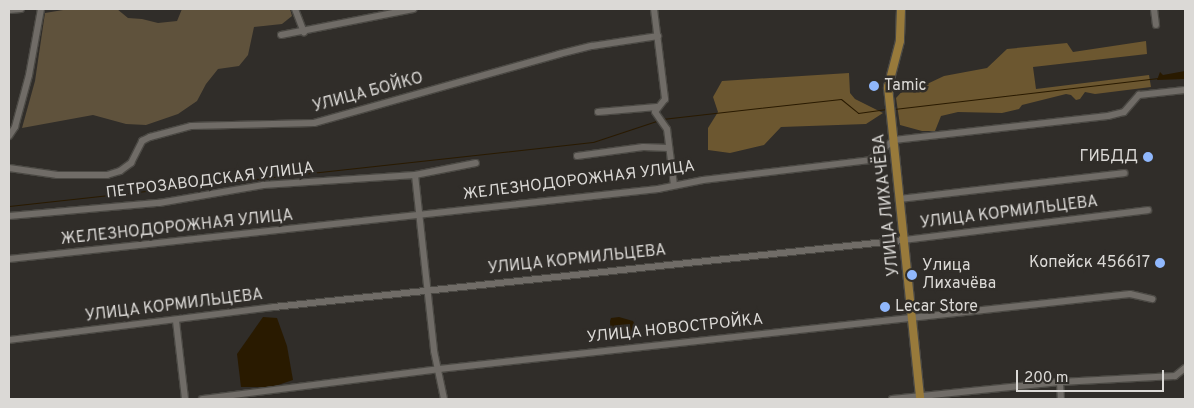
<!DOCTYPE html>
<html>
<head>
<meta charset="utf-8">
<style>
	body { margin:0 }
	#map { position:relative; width:1194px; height:408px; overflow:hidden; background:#302d29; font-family:Overpass,sans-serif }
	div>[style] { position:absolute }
	.green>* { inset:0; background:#5f523c }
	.forest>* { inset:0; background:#6c5730 }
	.water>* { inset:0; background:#291a00 }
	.stream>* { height:1px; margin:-0.5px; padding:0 0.5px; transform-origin:0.5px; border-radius:0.5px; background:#291a00 }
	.roads { filter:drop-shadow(1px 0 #4b4944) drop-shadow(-1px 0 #4b4944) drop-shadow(0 1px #4b4944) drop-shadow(0 -1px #4b4944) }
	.minor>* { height:6px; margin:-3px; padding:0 3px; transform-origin:3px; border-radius:3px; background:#706c67 }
	.major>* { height:8px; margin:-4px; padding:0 4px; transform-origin:4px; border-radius:4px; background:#987a3b }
	.dots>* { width:14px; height:14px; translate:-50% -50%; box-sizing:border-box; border:2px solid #302d29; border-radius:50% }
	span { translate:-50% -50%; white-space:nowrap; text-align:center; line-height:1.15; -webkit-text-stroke:5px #302d29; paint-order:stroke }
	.poi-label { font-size:16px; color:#dbd9d6 }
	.left { translate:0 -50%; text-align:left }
	.right { translate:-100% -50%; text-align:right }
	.street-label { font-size:16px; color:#dbd9d6 }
	.frame { position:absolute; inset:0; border:10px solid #dbd9d6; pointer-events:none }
	.scale { position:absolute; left:1016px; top:370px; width:148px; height:22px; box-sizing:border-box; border:2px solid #dbd9d6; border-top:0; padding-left:6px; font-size:15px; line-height:18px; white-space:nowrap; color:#dbd9d6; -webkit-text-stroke:4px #302d29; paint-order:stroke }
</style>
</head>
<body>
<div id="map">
	<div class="green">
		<div style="clip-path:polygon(69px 9px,117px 9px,128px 18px,142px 19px,158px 23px,177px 21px,182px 9px,290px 9px,292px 16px,282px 24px,254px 27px,248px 55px,239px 66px,218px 69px,206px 84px,197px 101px,178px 114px,146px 125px,126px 124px,93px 115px,22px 128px,35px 81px,45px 13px)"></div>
	</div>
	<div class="forest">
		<div style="clip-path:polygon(1146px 41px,1147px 54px,1033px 67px,1036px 89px,1149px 75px,1151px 87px,1095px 94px,1085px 92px,1080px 99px,1076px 100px,1071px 95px,1066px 94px,1022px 105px,1019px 109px,1002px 113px,958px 112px,941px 116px,935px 131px,922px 131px,900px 125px,896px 98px,908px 85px,927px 84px,944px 76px,987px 68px,1007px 49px,1067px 43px,1073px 52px)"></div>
		<div style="clip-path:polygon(849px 73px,850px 93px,855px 99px,883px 113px,866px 124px,781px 127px,764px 145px,730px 153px,708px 150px,708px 128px,718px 112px,713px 97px,722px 81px)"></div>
	</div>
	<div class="water">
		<div style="clip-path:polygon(1185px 71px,1185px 79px,1157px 80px,1160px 72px,1163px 75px)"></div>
		<div style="clip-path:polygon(263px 317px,277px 318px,287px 346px,293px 380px,272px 387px,241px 387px,237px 354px)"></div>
		<div style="clip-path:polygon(619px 317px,633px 321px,635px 325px,630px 334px,619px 338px,611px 335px,610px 321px,611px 318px)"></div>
	</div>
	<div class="stream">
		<div style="left:894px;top:109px;width:266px;rotate:-6.7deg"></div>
		<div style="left:662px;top:119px;width:180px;rotate:-6.4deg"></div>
		<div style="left:841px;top:99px;width:22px;rotate:39deg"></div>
		<div style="left:858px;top:113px;width:29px;rotate:-8deg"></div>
		<div style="left:9px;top:206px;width:587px;rotate:-6.25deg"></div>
		<div style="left:593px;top:142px;width:70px;rotate:-18.4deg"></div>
	</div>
	<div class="roads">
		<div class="minor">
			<div style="left:295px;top:9px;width:25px;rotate:69deg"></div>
			<div style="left:654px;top:9px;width:91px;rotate:83deg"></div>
			<div style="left:665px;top:99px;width:16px;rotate:128deg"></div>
			<div style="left:655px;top:112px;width:21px;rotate:55deg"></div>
			<div style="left:667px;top:129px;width:56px;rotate:82.9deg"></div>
			<div style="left:1154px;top:9px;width:16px;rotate:83deg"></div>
			<div style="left:9px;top:10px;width:12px;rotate:-5deg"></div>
			<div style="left:281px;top:35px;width:135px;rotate:-11.1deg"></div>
			<div style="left:598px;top:112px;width:59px;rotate:-4.8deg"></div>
			<div style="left:9px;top:136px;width:11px;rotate:-56deg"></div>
			<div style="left:15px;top:127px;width:54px;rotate:-74.9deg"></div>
			<div style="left:29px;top:75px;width:67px;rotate:-79.7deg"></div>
			<div style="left:577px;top:156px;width:67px;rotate:-7.8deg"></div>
			<div style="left:643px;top:147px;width:26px;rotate:2deg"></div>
			<div style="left:9px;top:168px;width:49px;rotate:8.3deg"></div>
			<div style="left:57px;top:175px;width:50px"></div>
			<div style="left:107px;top:175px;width:14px;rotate:-17deg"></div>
			<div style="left:120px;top:171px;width:14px;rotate:-36deg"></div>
			<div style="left:131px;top:163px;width:25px;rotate:-63deg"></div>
			<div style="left:142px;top:141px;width:9px;rotate:-27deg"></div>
			<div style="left:150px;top:137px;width:42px;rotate:-15deg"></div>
			<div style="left:191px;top:126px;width:123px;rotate:-1.4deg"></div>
			<div style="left:314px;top:123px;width:255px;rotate:-15.7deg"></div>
			<div style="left:559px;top:54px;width:34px;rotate:-14deg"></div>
			<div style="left:592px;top:46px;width:67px;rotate:-8.6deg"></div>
			<div style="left:415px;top:175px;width:177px;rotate:83.8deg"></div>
			<div style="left:434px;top:351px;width:49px;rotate:78.2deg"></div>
			<div style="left:900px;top:199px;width:226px;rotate:-6.6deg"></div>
			<div style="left:9px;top:216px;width:151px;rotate:-5deg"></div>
			<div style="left:159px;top:203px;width:106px;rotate:-9.8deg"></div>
			<div style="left:263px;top:185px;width:152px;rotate:-3.8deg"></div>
			<div style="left:415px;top:175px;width:62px;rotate:-11.1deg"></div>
			<div style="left:9px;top:259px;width:653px;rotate:-6.16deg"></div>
			<div style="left:658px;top:189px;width:46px;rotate:-11.3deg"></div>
			<div style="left:703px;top:180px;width:168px;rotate:-6.8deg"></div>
			<div style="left:870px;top:160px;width:31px;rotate:-40deg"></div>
			<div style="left:894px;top:140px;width:215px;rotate:-6.4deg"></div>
			<div style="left:1108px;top:116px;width:16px;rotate:-14deg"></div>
			<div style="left:1124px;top:112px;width:23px;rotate:-49deg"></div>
			<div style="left:1139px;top:95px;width:46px;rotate:-6.2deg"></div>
			<div style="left:176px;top:321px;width:79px;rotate:83.4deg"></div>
			<div style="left:9px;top:340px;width:267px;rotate:-7.1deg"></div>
			<div style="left:274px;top:307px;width:634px;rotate:-6.07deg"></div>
			<div style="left:904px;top:240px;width:246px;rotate:-7deg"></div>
			<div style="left:1060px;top:382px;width:17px;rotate:87deg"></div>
			<div style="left:202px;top:399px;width:239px;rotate:-7.2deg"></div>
			<div style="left:439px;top:369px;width:695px;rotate:-6.19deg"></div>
			<div style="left:1130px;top:294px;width:23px;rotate:13deg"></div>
			<div style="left:892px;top:399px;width:169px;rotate:-5.8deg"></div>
			<div style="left:1060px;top:382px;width:115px;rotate:-3deg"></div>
			<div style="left:1175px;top:376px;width:13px;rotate:-39deg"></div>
		</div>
		<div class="major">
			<div style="left:901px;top:9px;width:32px;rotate:92deg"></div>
			<div style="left:900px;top:41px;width:48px;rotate:104.6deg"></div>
			<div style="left:888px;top:87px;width:314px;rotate:84.1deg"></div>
		</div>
	</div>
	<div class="dots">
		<div style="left:874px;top:86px;background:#90b8fd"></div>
		<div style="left:1148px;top:157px;background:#90b8fd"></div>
		<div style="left:1160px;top:263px;background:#90b8fd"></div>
		<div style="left:912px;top:275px;background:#90b8fd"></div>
		<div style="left:885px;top:307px;background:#90b8fd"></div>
	</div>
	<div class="poi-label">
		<span class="left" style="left:884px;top:86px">Tamic</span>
		<span class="right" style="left:1138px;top:157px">ГИБДД</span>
		<span class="right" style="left:1150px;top:263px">Копейск 456617</span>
		<span class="left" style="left:922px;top:275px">Улица<br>Лихачёва</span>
		<span class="left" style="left:895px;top:307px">Lecar Store</span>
	</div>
	<div class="street-label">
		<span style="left:368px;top:93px;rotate:-15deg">УЛИЦА БОЙКО</span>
		<span style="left:210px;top:181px;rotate:-7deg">ПЕТРОЗАВОДСКАЯ УЛИЦА</span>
		<span style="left:579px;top:181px;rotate:-7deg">ЖЕЛЕЗНОДОРОЖНАЯ УЛИЦА</span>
		<span style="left:887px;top:205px;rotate:-96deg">УЛИЦА ЛИХАЧЁВА</span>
		<span style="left:1009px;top:213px;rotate:-7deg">УЛИЦА КОРМИЛЬЦЕВА</span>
		<span style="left:177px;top:228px;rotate:-6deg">ЖЕЛЕЗНОДОРОЖНАЯ УЛИЦА</span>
		<span style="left:577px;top:260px;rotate:-6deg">УЛИЦА КОРМИЛЬЦЕВА</span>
		<span style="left:174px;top:306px;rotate:-7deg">УЛИЦА КОРМИЛЬЦЕВА</span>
		<span style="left:675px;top:329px;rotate:-6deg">УЛИЦА НОВОСТРОЙКА</span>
	</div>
	<div class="frame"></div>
	<div class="scale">200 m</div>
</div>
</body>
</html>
